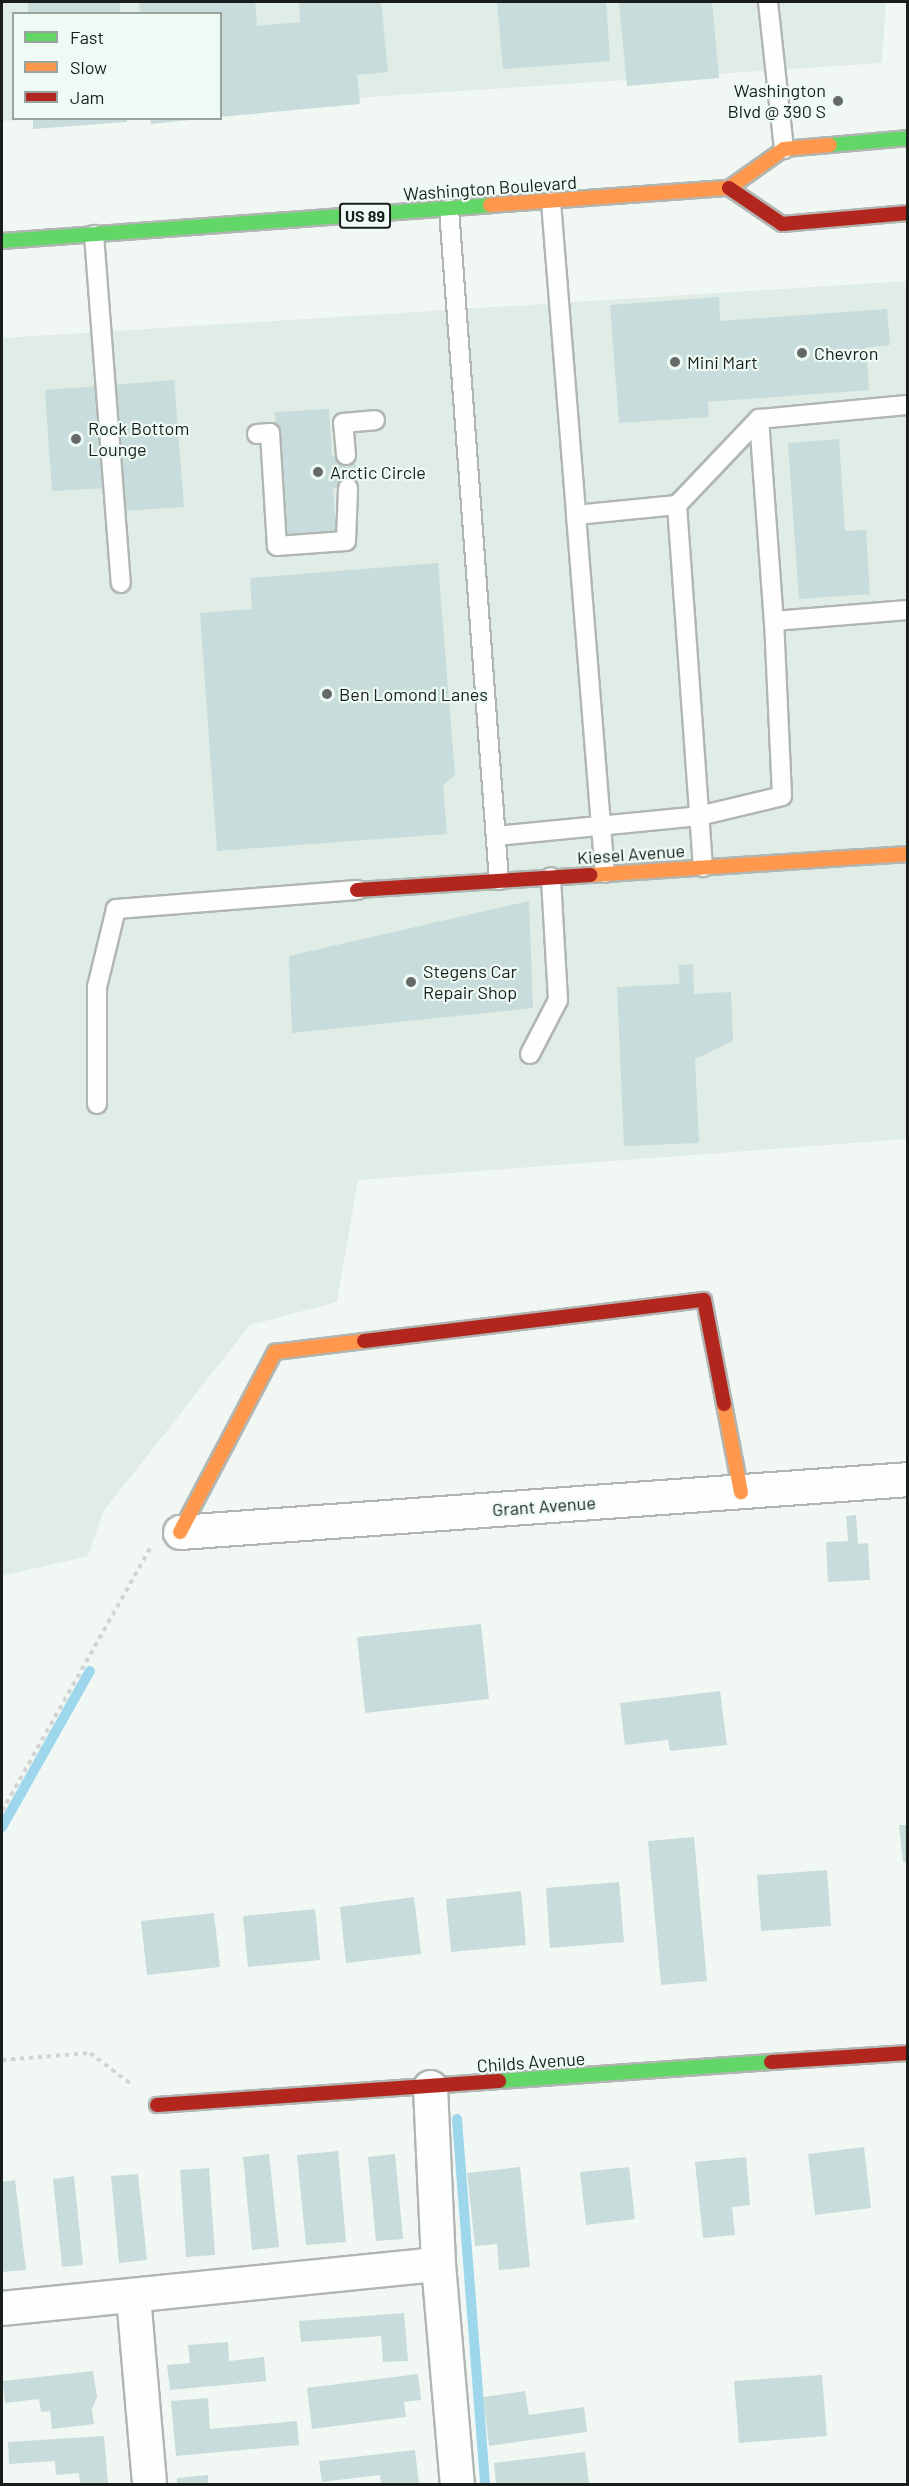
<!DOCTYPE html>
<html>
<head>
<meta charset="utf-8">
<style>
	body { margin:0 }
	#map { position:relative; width:909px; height:2486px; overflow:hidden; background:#f1f8f4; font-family:Barlow,sans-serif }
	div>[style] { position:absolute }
	.built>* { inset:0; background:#dfede6 }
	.stream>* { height:10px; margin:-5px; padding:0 5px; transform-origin:5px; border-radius:5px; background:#9ed6ec }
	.building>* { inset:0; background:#c7dcdb }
	.path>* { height:4px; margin-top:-2px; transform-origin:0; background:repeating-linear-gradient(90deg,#d2d4d4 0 4.5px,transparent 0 9px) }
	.roads { filter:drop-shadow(2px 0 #b1b6b3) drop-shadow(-2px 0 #b1b6b3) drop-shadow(0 2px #b1b6b3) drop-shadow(0 -2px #b1b6b3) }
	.lane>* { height:18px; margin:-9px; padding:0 9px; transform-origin:9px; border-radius:9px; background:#fdfefd }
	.street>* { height:33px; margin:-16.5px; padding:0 16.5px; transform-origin:16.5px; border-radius:16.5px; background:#fdfefd }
	.fast>* { height:14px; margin:-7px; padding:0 7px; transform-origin:7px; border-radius:7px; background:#63d668 }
	.slow>* { height:14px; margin:-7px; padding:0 7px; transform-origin:7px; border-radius:7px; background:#ff974d }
	.jam>* { height:14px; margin:-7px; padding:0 7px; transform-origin:7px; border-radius:7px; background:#b3261e }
	.dots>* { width:16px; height:16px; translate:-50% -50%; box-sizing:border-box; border:3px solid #eefbf4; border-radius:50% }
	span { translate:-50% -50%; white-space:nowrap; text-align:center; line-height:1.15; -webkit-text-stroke:4.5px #eefbf4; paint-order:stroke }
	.shield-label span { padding:2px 4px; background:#eefbf4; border:2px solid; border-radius:4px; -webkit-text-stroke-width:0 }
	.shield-label { font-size:16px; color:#191e1c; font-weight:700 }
	.poi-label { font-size:18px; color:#191e1c }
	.right { translate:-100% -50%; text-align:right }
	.left { translate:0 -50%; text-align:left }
	.street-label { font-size:18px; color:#191e1c }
	.frame { position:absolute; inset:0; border:3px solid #191e1c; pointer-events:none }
	.legend { position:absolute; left:12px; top:12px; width:210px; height:108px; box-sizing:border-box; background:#eefbf4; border:2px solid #99a39e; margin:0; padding:8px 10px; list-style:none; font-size:18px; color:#191e1c }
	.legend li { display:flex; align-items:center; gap:12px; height:30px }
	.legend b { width:30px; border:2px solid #99a39e }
</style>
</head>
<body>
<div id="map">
	<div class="built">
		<div style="clip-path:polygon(2px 2px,886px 2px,882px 63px,221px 107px,220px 14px,14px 14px,14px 118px,43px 119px,2px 121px)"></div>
		<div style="clip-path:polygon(907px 281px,907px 1139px,358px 1180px,337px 1302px,250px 1325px,103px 1512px,88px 1556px,2px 1576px,2px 338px)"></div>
	</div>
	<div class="stream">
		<div style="left:2px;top:1827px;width:179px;rotate:-60.6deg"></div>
		<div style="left:457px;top:2119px;width:366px;rotate:85.6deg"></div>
	</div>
	<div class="building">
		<div style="clip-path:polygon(28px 2px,120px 2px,120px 14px,28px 14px)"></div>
		<div style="clip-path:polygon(139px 2px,255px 2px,257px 26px,300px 22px,299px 2px,381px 2px,388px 72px,357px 75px,360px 104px,220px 117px,220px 14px,140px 14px)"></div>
		<div style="clip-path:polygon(497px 2px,606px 2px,610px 61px,503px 69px)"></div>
		<div style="clip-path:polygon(619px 2px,712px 2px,719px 78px,627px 86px)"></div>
		<div style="clip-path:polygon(33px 118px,127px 118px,127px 122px,33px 129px)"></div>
		<div style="clip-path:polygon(150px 118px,190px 118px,190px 120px,151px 124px)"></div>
		<div style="clip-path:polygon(719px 297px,720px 321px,887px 309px,890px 345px,866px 347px,869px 390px,708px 402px,709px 417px,619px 423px,610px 305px)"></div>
		<div style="clip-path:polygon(174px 380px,184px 507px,122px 511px,113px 385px)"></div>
		<div style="clip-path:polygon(100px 386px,107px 488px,52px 491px,45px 390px)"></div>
		<div style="clip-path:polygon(329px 409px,332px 456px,355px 455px,357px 487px,333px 488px,337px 537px,284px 541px,275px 412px)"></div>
		<div style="clip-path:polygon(839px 439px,845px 531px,866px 530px,870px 594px,799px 599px,788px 443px)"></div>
		<div style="clip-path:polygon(438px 563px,455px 775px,443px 785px,447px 834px,217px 851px,200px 613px,252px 609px,250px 578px)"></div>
		<div style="clip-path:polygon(529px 901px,533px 1008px,292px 1033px,289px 956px)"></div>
		<div style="clip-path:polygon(693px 964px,694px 994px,731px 992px,733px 1041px,695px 1059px,699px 1143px,624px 1146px,617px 987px,680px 984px,678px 965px)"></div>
		<div style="clip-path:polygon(856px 1515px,858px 1544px,868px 1543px,870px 1580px,828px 1582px,826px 1542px,848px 1541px,846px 1516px)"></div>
		<div style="clip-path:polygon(481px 1624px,489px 1699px,365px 1713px,357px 1637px)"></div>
		<div style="clip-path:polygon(720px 1691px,727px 1745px,670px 1751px,668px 1740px,625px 1745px,620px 1703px)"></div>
		<div style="clip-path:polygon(899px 1825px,908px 1825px,908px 1862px,903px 1862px)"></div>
		<div style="clip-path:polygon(694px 1837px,707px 1981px,661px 1985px,648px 1841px)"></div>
		<div style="clip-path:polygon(827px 1870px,831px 1926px,761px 1931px,757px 1875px)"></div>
		<div style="clip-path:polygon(619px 1882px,624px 1942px,550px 1948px,546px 1888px)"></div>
		<div style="clip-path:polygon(521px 1891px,526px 1945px,451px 1952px,446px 1899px)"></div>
		<div style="clip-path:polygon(414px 1897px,421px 1954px,346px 1963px,340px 1907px)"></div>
		<div style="clip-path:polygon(315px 1909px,320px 1960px,248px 1967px,243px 1916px)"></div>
		<div style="clip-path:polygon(214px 1913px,220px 1967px,147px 1975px,141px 1921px)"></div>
		<div style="clip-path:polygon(864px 2147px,871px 2208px,815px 2215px,808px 2154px)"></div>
		<div style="clip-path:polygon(338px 2151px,346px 2242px,306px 2245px,297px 2155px)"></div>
		<div style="clip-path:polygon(269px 2154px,279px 2247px,252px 2250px,243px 2157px)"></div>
		<div style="clip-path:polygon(395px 2154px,403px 2239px,376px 2241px,368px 2157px)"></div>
		<div style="clip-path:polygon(746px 2157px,750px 2205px,732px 2207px,735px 2235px,703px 2238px,695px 2162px)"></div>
		<div style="clip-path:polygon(520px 2167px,530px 2267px,499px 2270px,497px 2244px,475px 2246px,467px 2173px)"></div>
		<div style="clip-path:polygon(629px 2167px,635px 2219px,586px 2225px,580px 2172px)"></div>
		<div style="clip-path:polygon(209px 2168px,215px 2255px,186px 2257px,180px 2170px)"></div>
		<div style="clip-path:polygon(138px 2174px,147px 2260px,119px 2263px,111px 2176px)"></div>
		<div style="clip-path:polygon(74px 2176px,83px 2265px,62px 2267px,53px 2179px)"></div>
		<div style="clip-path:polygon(15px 2180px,26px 2270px,2px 2272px,2px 2182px)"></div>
		<div style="clip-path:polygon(404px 2313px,408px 2361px,383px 2362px,381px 2336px,301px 2342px,299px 2321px)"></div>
		<div style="clip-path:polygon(228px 2342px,229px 2361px,264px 2357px,266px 2381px,170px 2390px,167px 2365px,190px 2363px,188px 2345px)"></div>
		<div style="clip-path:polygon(93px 2371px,97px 2397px,92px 2409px,94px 2424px,52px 2429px,50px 2411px,41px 2412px,39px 2399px,5px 2403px,3px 2381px)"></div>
		<div style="clip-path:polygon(418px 2374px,421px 2400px,404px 2402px,406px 2417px,312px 2429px,307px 2388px)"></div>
		<div style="clip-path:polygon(822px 2375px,827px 2436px,739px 2443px,734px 2381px)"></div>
		<div style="clip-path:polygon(525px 2391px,529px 2415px,584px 2407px,587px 2432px,489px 2446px,483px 2397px)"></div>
		<div style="clip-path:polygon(208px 2398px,210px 2429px,297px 2421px,299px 2445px,176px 2456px,171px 2401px)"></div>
		<div style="clip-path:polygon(104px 2436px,108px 2484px,80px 2484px,79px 2473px,56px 2475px,55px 2461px,9px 2464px,8px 2442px)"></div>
		<div style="clip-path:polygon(415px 2450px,419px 2484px,381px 2484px,380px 2475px,322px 2482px,319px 2461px)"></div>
		<div style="clip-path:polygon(585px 2452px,589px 2484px,496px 2484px,494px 2463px)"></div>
		<div style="clip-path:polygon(208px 2475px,208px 2484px,177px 2484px,177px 2478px)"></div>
	</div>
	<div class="path">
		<div style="left:2px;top:1811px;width:302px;rotate:-60.6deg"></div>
		<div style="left:2px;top:2060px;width:88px;rotate:-4.5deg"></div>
		<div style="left:90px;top:2053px;width:51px;rotate:37.1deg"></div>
	</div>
	<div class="roads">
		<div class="lane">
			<div style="left:768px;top:2px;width:148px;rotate:83.8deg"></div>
			<div style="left:551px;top:202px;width:314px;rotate:85.4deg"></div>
			<div style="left:576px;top:515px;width:101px;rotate:-5.7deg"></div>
			<div style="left:677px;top:505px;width:119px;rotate:-46.4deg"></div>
			<div style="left:759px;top:419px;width:150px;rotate:-5.4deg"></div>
			<div style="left:449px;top:209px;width:673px;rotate:85.74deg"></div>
			<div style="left:94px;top:235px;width:349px;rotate:85.6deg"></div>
			<div style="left:759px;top:419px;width:203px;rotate:85.8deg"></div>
			<div style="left:774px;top:621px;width:134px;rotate:-4.7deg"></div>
			<div style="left:257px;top:434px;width:13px;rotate:-4deg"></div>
			<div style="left:270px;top:433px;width:113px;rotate:86.5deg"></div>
			<div style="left:277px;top:546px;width:69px;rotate:-4.1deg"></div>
			<div style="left:346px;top:541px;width:53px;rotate:-87.8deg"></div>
			<div style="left:346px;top:455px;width:32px;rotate:-95deg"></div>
			<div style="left:343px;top:423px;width:32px;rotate:-5deg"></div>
			<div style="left:677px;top:505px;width:363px;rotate:85.9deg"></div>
			<div style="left:576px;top:515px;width:359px;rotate:85.4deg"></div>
			<div style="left:496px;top:836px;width:204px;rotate:-5.6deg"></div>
			<div style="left:699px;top:816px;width:85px;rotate:-13.5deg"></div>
			<div style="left:782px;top:796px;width:175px;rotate:-92.6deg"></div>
			<div style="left:530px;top:1054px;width:61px;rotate:-62.6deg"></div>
			<div style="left:558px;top:1000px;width:123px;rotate:-93.3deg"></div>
			<div style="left:97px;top:1104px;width:117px;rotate:-90deg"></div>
			<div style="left:97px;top:987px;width:80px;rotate:-76.3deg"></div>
			<div style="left:116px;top:909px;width:242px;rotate:-4.5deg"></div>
		</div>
		<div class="street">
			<div style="left:180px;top:1532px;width:730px;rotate:-4.16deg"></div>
			<div style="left:430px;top:2087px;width:177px;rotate:87.4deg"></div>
			<div style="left:438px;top:2264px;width:221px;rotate:85.1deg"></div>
			<div style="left:133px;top:2296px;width:189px;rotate:85.1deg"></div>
			<div style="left:2px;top:2308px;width:438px;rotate:-5.8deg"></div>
		</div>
		<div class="fast">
			<div style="left:830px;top:145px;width:78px;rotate:-5.1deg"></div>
			<div style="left:2px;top:241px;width:489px;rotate:-4.2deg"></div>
			<div style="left:499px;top:2081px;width:273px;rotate:-4deg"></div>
		</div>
		<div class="slow">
			<div style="left:490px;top:205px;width:240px;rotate:-4.1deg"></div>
			<div style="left:729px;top:188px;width:67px;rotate:-35.3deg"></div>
			<div style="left:784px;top:149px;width:46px;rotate:-5deg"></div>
			<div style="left:591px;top:875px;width:318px;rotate:-3.8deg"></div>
			<div style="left:724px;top:1404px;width:90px;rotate:79.1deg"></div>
			<div style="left:180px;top:1532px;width:204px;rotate:-62.2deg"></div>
			<div style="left:275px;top:1352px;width:90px;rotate:-7deg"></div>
		</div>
		<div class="jam">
			<div style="left:729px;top:188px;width:64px;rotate:34.2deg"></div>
			<div style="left:782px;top:224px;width:126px;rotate:-5deg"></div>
			<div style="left:357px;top:890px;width:234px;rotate:-3.7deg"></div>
			<div style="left:364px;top:1341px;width:342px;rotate:-6.9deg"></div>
			<div style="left:704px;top:1300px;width:106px;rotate:79.1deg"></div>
			<div style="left:771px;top:2062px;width:137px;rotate:-3.8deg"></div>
			<div style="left:157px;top:2105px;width:343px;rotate:-4deg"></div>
		</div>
	</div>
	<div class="dots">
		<div style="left:838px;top:101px;background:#656a68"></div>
		<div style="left:802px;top:353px;background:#656a68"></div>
		<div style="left:675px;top:362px;background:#656a68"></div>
		<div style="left:76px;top:439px;background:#656a68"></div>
		<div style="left:318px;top:472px;background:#656a68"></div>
		<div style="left:327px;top:694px;background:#656a68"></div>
		<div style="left:411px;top:982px;background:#656a68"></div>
	</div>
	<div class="shield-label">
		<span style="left:365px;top:216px">US 89</span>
	</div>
	<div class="poi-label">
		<span class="right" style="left:826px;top:101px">Washington<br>Blvd @ 390 S</span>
		<span class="left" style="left:814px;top:353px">Chevron</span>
		<span class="left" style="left:687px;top:362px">Mini Mart</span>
		<span class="left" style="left:88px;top:439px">Rock Bottom<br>Lounge</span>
		<span class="left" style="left:330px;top:472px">Arctic Circle</span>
		<span class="left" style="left:339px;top:694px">Ben Lomond Lanes</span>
		<span class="left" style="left:423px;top:982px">Stegens Car<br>Repair Shop</span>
	</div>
	<div class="street-label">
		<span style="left:490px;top:188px;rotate:-4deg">Washington Boulevard</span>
		<span style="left:631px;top:854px;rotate:-4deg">Kiesel Avenue</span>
		<span style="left:544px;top:1506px;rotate:-4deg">Grant Avenue</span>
		<span style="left:531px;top:2062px;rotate:-4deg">Childs Avenue</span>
	</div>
	<div class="frame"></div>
	<ul class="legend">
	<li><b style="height:8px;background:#63d668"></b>Fast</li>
	<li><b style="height:8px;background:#ff974d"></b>Slow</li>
	<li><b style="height:8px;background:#b3261e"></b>Jam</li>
	</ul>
</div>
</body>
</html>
